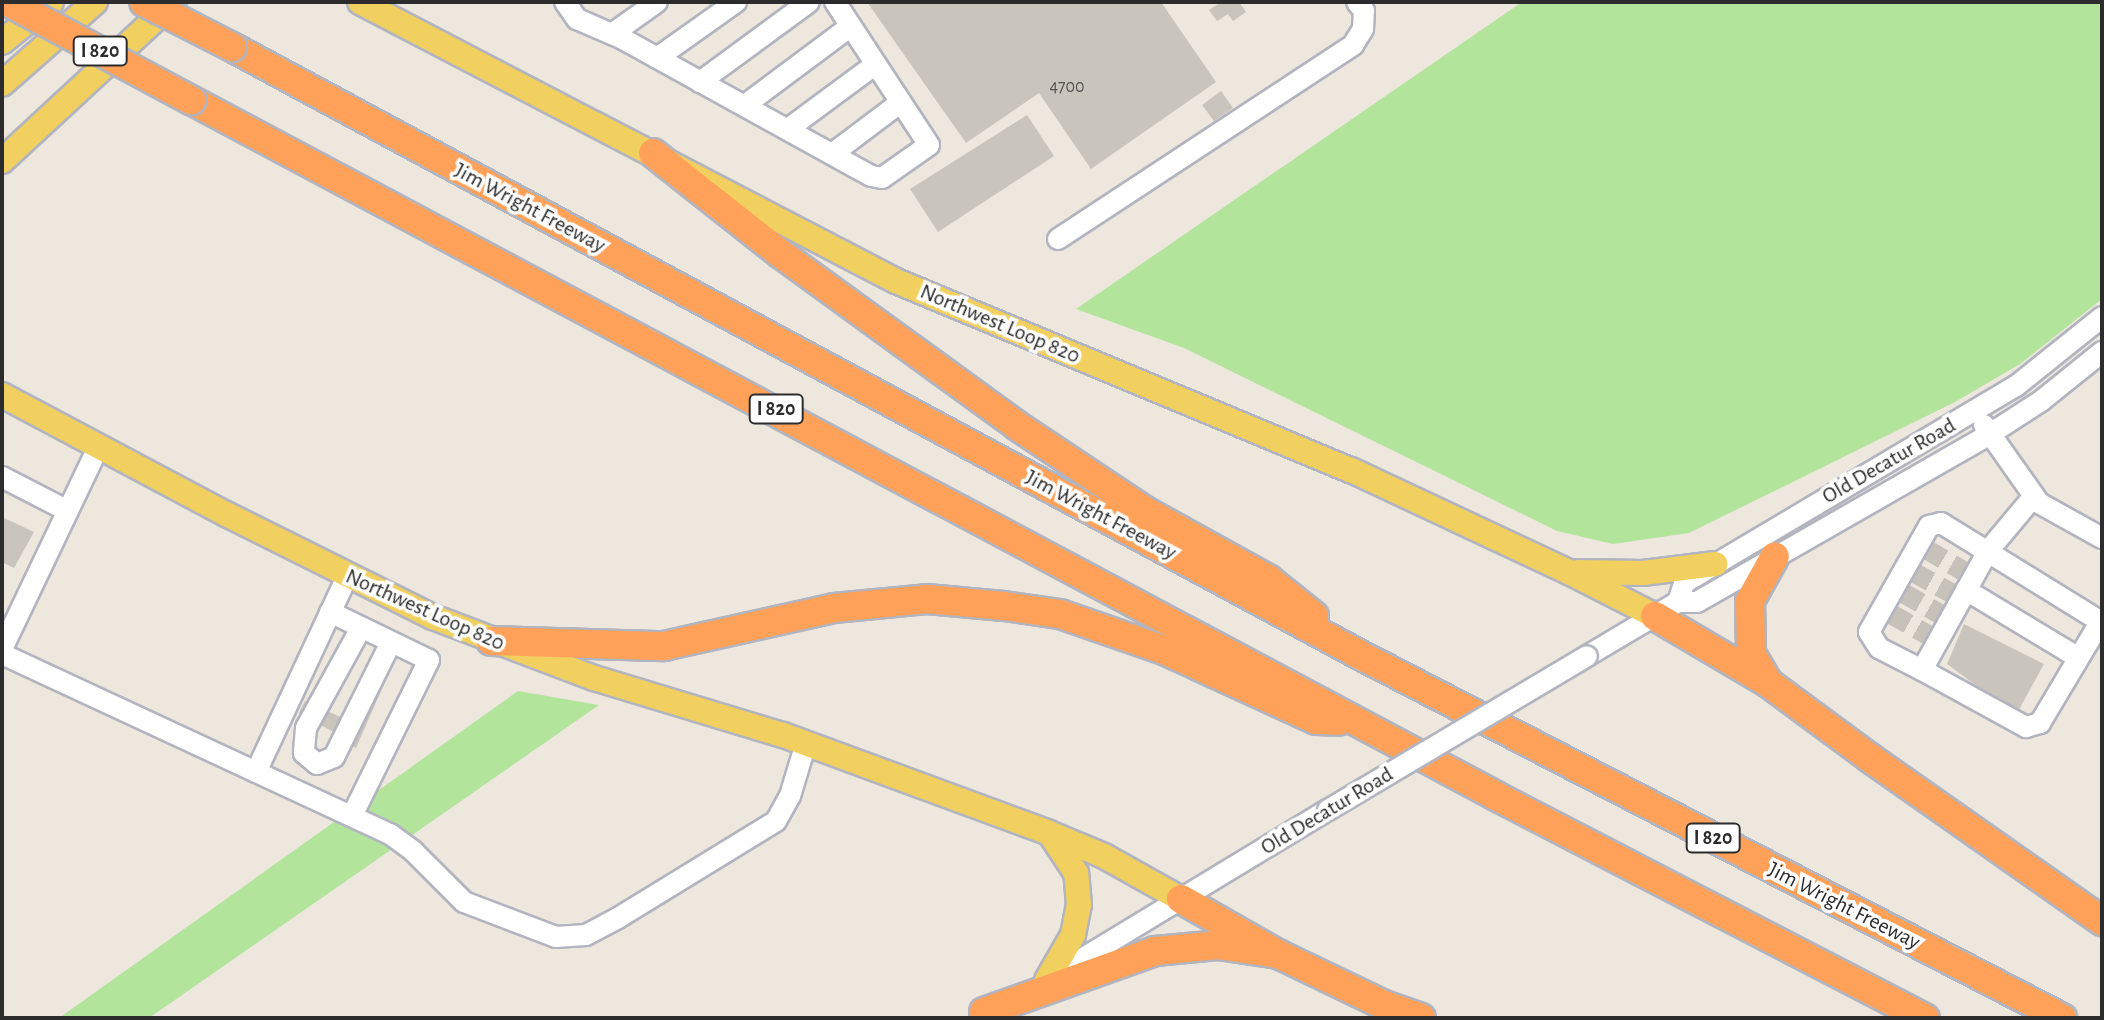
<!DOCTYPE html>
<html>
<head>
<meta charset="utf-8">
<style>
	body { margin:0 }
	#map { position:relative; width:2104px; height:1020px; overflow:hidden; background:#ede7de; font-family:"Alegreya Sans",sans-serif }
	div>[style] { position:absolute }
	.green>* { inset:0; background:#b3e49b }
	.building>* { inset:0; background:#c9c5bc }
	.minor-tunnel>* { height:20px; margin-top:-10px; transform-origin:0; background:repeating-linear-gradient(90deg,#c6c2ba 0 20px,transparent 0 30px) }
	.roads { filter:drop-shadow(2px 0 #b2b4bf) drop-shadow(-2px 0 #b2b4bf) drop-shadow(0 2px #b2b4bf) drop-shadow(0 -2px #b2b4bf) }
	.minor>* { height:20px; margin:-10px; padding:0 10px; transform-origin:10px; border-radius:10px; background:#fff }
	.major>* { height:24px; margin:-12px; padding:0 12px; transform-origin:12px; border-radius:12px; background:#f2d05f }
	.highway>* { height:28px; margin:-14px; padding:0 14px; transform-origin:14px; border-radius:14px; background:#ffa158 }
	.bridges { filter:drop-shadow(2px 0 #b2b4bf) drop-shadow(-2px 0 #b2b4bf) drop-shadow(0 2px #b2b4bf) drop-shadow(0 -2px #b2b4bf) }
	.minor-bridge>* { height:20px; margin:-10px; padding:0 10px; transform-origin:10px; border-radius:10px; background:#fff }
	.highway-bridge>* { height:28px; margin:-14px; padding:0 14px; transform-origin:14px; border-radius:14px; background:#ffa158 }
	span { translate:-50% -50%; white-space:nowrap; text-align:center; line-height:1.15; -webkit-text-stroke:7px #fff; paint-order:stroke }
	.number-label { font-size:18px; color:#535250 }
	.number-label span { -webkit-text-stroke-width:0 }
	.shield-label span { padding:2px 6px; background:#fff; border:2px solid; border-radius:6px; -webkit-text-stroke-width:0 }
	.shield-label { font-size:20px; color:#2c2c2c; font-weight:700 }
	.street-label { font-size:22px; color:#2c2c2c }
	.frame { position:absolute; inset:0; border:4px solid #2c2c2c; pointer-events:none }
</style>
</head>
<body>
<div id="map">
	<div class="green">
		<div style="clip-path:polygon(1522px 2px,2102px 2px,2102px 299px,2020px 364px,1955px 402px,1689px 533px,1613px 544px,1557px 531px,1184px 348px,1076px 309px)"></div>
		<div style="clip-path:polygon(518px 691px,599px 705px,149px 1018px,59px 1018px)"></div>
	</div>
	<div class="building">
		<div style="clip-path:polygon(867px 2px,1161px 2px,1216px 82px,1091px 169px,1039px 93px,966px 143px)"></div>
		<div style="clip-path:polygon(1221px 2px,1239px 2px,1246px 12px,1233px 21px,1228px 14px,1217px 21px,1209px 10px)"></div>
		<div style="clip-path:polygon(1221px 91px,1233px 108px,1214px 121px,1202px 105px)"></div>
		<div style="clip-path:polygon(1027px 115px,1054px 156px,938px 232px,910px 189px)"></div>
		<div style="clip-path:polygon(2px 517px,34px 532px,14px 568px,2px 562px)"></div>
		<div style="clip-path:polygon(1964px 624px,2044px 664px,2016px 715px,1947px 664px)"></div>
		<div style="clip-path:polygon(369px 663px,388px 675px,356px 748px,337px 740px,337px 734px,299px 713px,305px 701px,345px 719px)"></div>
	</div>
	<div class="minor-tunnel">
		<div style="left:1926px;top:549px;width:43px;rotate:30.7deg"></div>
		<div style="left:1913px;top:572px;width:43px;rotate:28.9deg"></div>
		<div style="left:1903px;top:593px;width:43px;rotate:29.6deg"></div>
		<div style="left:1891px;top:614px;width:43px;rotate:29.6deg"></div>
	</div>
	<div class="roads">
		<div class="minor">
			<div style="left:565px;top:2px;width:21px;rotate:55deg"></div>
			<div style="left:577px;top:19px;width:50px;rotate:23.5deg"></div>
			<div style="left:623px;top:39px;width:283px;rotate:28.9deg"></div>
			<div style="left:871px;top:176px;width:11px;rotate:10deg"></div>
			<div style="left:882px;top:178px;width:57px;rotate:-35.1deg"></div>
			<div style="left:929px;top:145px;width:171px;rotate:-123.3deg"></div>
			<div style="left:612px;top:34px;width:55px;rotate:-35.4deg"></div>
			<div style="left:657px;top:58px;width:97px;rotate:-35.3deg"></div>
			<div style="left:700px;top:82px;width:135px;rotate:-36.3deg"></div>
			<div style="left:745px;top:105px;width:132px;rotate:-36.7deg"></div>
			<div style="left:788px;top:129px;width:109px;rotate:-36.5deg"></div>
			<div style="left:832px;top:154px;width:86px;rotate:-37deg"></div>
			<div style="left:1058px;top:239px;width:353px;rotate:-33.3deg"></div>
			<div style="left:1353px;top:45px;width:19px;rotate:-58deg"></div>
			<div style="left:1363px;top:29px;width:18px;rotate:-87deg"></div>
			<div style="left:1364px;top:11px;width:11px;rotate:-128deg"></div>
			<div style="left:1984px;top:425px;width:95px;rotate:54.8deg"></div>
			<div style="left:2039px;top:503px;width:72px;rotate:29.1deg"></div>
			<div style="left:2px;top:477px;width:74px;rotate:27.3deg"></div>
			<div style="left:2034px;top:496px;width:72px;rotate:129.9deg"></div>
			<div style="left:1988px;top:551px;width:136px;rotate:119deg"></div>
			<div style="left:1922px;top:670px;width:119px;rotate:28.7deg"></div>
			<div style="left:2026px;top:727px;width:15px;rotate:-16deg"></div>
			<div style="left:2040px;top:723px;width:121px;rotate:-59.2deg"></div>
			<div style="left:1966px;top:590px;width:130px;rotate:31.1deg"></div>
			<div style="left:1678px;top:602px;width:20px;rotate:-72deg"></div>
			<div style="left:1684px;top:583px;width:386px;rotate:-30.7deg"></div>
			<div style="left:2016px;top:386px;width:110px;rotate:-38.7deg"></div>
			<div style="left:330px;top:612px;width:110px;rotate:25.9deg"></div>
			<div style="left:429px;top:660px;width:174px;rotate:116.3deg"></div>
			<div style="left:361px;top:628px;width:114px;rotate:118.8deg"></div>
			<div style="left:306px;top:728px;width:25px;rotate:95deg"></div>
			<div style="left:304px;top:753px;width:17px;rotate:40deg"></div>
			<div style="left:317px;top:764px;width:18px;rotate:-22deg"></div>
			<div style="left:334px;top:757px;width:128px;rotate:-63.6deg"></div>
			<div style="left:2px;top:649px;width:225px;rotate:-64.5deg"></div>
			<div style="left:2px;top:654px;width:428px;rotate:24.9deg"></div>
			<div style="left:390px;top:834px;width:29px;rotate:36deg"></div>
			<div style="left:413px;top:851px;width:72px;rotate:45deg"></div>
			<div style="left:464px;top:902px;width:98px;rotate:20.8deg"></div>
			<div style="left:556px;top:937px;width:30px;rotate:-4deg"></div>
			<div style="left:586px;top:935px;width:36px;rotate:-28deg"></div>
			<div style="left:618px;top:918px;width:185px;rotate:-31.5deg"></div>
			<div style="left:776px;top:821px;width:29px;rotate:-61deg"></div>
			<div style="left:790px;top:796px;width:55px;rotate:-73.2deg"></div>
			<div style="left:1587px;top:656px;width:106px;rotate:-30.7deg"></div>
			<div style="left:1678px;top:602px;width:19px"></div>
			<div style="left:1697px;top:602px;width:338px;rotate:-29.8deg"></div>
			<div style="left:1990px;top:434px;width:61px;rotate:-32.9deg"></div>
			<div style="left:2041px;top:401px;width:78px;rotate:-38.8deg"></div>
			<div style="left:1922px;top:670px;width:48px;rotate:-152.9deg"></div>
			<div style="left:1879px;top:648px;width:19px;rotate:-122deg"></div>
			<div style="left:1869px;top:632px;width:122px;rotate:-60.5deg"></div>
			<div style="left:1929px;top:526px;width:12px;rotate:-14deg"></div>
			<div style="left:1941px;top:523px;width:185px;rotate:31.7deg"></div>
			<div style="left:256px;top:772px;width:217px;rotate:-65deg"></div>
			<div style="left:1047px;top:980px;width:328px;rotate:-31.2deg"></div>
		</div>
		<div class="major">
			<div style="left:360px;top:2px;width:604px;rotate:27.5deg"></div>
			<div style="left:896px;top:281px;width:493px;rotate:22.6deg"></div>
			<div style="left:1351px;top:470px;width:241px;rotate:25.1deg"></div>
			<div style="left:1569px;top:572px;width:97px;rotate:27.1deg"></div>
			<div style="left:2px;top:42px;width:63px;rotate:-39.2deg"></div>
			<div style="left:2px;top:84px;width:124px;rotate:-41.4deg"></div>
			<div style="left:2px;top:161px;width:234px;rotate:-42.8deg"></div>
			<div style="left:2px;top:395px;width:254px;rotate:28deg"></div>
			<div style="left:226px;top:514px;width:231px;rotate:26.5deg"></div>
			<div style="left:433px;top:617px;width:172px;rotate:20.8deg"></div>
			<div style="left:594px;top:678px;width:197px;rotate:16.8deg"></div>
			<div style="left:783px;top:735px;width:283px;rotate:20.2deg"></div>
			<div style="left:1049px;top:833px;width:60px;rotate:22.7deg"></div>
			<div style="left:1104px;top:856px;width:88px;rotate:29.2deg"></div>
			<div style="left:1578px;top:572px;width:65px;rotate:0.9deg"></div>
			<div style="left:1643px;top:573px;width:73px;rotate:-7.1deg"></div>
			<div style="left:1047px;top:980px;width:52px;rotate:-60deg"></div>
			<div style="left:1073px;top:935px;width:31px;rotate:-79deg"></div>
			<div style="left:1079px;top:905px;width:32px;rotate:-95deg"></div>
			<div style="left:1076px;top:873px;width:45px;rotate:-123.3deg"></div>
		</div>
		<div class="highway">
			<div style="left:232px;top:47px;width:1286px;rotate:28.32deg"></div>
			<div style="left:1364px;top:657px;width:786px;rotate:27.35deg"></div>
			<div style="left:191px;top:100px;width:1479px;rotate:28.07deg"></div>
			<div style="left:1496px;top:796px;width:483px;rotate:27.4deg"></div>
			<div style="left:653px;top:153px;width:163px;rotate:38.3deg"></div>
			<div style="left:781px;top:254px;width:291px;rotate:36deg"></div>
			<div style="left:1016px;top:425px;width:155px;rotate:33.7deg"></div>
			<div style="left:1145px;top:511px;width:141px;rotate:28.9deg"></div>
			<div style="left:1268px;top:579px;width:59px;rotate:38.8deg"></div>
			<div style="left:1655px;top:616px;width:130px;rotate:30.5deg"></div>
			<div style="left:1767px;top:682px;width:128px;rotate:36.4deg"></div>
			<div style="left:1870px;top:758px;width:284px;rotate:35.1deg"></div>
			<div style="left:491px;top:641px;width:173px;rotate:1.7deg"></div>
			<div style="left:664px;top:646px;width:174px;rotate:-12.6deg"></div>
			<div style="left:834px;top:608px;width:93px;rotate:-5.5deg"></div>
			<div style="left:927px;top:599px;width:77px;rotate:5.2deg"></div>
			<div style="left:1004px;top:606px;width:57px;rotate:8.1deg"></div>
			<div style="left:1060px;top:614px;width:110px;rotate:19.1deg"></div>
			<div style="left:1164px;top:650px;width:167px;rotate:24.7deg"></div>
			<div style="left:1316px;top:720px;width:23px;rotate:2deg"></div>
			<div style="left:1767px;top:681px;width:32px;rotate:-120deg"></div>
			<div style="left:1751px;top:653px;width:52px;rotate:-91.1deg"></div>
			<div style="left:1750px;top:601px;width:51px;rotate:-60.9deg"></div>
			<div style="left:1181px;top:899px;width:112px;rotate:29.6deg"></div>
			<div style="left:1278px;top:954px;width:118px;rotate:25.7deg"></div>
			<div style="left:1384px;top:1005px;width:39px;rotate:19deg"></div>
			<div style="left:984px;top:1012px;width:182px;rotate:-19.6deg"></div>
			<div style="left:1155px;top:951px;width:63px;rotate:-5.4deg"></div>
			<div style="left:1218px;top:945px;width:61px;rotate:8.5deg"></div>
		</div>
	</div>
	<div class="bridges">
		<div class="minor-bridge">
			<div style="left:1328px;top:810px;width:301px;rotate:-30.7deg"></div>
		</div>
		<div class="highway-bridge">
			<div style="left:8px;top:2px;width:208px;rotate:28.2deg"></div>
			<div style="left:144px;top:2px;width:99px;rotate:27.1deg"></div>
		</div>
	</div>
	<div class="number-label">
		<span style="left:1067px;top:87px">4700</span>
	</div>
	<div class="shield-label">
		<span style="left:100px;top:51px">I 820</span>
		<span style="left:776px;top:409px">I 820</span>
		<span style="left:1713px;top:838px">I 820</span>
	</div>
	<div class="street-label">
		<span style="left:530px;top:208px;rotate:28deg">Jim Wright Freeway</span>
		<span style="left:1000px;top:324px;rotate:23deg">Northwest Loop 820</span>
		<span style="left:1889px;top:461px;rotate:-30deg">Old Decatur Road</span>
		<span style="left:1101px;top:515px;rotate:28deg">Jim Wright Freeway</span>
		<span style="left:425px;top:610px;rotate:24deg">Northwest Loop 820</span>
		<span style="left:1327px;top:811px;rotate:-31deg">Old Decatur Road</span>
		<span style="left:1844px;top:906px;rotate:27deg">Jim Wright Freeway</span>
	</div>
	<div class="frame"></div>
</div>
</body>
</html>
